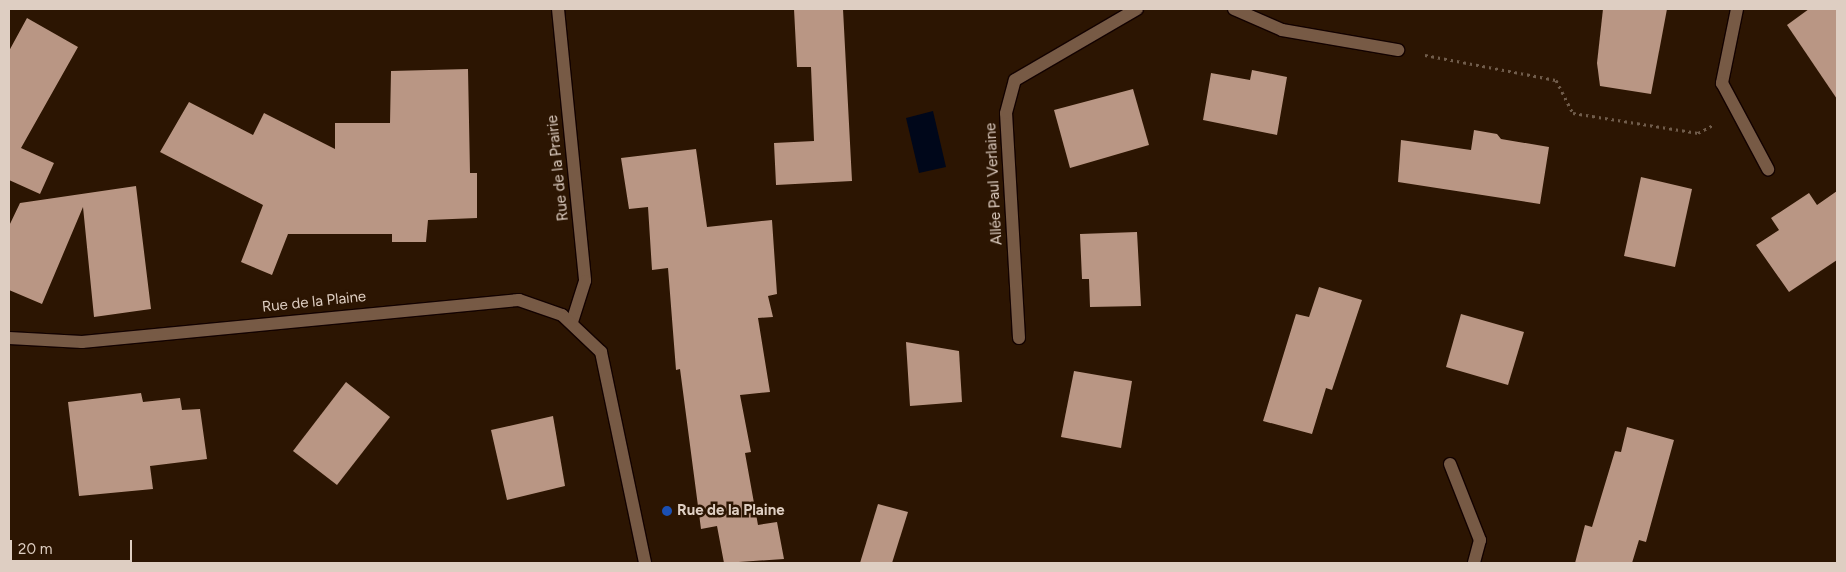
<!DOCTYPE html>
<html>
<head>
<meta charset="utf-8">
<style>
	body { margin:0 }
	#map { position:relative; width:1846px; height:572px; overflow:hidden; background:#2c1502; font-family:Figtree,sans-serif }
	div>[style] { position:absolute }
	.water>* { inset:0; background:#00071a }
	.building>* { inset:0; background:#b99684 }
	.path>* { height:3px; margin-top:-1.5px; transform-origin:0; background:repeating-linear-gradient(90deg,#705c4b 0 2.5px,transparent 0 6.5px) }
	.roads { filter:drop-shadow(1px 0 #130200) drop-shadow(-1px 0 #130200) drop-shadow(0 1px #130200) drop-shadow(0 -1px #130200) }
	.minor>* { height:12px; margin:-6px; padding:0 6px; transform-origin:6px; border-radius:6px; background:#775a45 }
	.dots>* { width:14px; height:14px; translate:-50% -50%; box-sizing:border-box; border:2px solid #2c1502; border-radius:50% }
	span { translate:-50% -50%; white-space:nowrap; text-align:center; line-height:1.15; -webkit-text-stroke:5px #2c1502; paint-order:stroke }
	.street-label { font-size:15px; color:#decec2 }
	.poi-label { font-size:15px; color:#decec2; font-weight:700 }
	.left { translate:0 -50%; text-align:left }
	.frame { position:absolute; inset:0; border:10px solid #decec2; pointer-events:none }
	.scale { position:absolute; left:10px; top:540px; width:122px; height:22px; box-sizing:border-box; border:2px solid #decec2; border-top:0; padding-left:6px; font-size:15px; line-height:18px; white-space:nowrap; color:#decec2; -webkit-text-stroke:4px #2c1502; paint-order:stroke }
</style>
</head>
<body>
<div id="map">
	<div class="water">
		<div style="clip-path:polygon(933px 111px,946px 167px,919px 173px,906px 118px)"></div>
	</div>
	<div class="building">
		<div style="clip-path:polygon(794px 9px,843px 9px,852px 181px,776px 185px,774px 143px,814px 141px,811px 67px,797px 67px)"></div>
		<div style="clip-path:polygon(1603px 9px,1667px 9px,1651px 94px,1600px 86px,1597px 63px)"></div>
		<div style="clip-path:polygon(1809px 9px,1837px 9px,1837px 99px,1787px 25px)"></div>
		<div style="clip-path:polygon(27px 18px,78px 47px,21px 148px,54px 163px,40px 194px,9px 180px,9px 51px)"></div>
		<div style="clip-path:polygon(468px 69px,470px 173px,477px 173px,477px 218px,428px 220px,426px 242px,392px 242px,392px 234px,288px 234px,272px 275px,241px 262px,263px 205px,160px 152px,189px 102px,253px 135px,264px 113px,335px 149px,335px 123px,390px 123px,391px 71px)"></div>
		<div style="clip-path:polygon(1252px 70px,1287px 77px,1277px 135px,1203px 120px,1211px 73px,1250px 80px)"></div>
		<div style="clip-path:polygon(1133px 89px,1149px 145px,1070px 168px,1054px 110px)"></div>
		<div style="clip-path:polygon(1474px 130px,1497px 134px,1501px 139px,1549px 147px,1540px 204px,1398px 182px,1401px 140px,1471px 150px)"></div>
		<div style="clip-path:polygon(696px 149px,707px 227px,772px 220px,777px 294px,768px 296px,773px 317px,758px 318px,770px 392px,740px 395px,751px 452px,745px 453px,758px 525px,777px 522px,784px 559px,724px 563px,717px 526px,701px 529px,680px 369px,676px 370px,668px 268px,652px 270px,648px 207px,629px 209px,621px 158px)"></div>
		<div style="clip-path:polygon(1641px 177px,1692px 189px,1675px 267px,1624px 256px)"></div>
		<div style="clip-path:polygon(136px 186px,151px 309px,94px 317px,83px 207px,42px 304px,9px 290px,9px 226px,20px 203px)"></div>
		<div style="clip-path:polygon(1837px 191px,1837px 260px,1789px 292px,1756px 245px,1779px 230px,1771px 218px,1809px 193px,1817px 205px)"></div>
		<div style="clip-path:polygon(1137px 232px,1141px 306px,1090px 307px,1089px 279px,1082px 279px,1080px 234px)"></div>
		<div style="clip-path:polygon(1319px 287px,1362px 300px,1332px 390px,1326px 388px,1312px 434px,1263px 421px,1296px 314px,1309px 317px)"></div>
		<div style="clip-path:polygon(1461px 314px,1524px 332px,1508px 385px,1446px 367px)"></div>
		<div style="clip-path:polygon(906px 342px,959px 351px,962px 402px,910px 406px)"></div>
		<div style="clip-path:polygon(1074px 371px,1132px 381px,1121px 448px,1061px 437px)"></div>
		<div style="clip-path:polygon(346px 382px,390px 417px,337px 485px,293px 451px)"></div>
		<div style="clip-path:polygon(141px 393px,143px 402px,180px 398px,182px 410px,200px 409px,207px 459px,150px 466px,153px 489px,79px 496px,68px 402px)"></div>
		<div style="clip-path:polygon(553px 416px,565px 486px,507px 500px,491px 430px)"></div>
		<div style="clip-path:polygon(1627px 427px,1674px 440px,1646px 542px,1639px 540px,1632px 563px,1575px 563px,1585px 525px,1592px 527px,1615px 451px,1621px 452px)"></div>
		<div style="clip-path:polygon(878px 504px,908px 512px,892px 563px,860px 563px)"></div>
	</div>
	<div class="path">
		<div style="left:1425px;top:55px;width:133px;rotate:10.8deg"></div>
		<div style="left:1556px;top:80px;width:37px;rotate:63deg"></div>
		<div style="left:1573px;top:113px;width:127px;rotate:9.1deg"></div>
		<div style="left:1698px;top:133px;width:17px;rotate:-28deg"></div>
	</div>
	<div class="roads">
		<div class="minor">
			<div style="left:558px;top:9px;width:273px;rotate:84.3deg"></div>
			<div style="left:585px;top:281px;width:43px;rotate:107.6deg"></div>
			<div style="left:1234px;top:9px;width:52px;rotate:23.6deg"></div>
			<div style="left:1282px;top:30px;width:118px;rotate:9.8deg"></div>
			<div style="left:1737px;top:9px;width:76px;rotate:101.5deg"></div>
			<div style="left:1722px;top:83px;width:98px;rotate:61.9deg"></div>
			<div style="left:9px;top:338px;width:73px;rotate:3.1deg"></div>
			<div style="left:82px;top:342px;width:439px;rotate:-5.5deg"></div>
			<div style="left:519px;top:300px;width:46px;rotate:19.2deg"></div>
			<div style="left:562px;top:315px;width:54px;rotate:43.5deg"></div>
			<div style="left:601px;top:352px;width:216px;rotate:78.2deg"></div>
			<div style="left:1019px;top:338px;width:225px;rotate:-93.3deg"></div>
			<div style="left:1006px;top:113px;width:34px;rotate:-75deg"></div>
			<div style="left:1015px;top:80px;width:141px;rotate:-30.2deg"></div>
			<div style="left:1450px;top:464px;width:82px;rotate:68.5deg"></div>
			<div style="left:1480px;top:540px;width:24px;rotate:105deg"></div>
		</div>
	</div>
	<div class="dots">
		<div style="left:667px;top:511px;background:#1a4fb4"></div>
	</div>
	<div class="street-label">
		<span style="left:558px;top:168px;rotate:-96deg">Rue de la Prairie</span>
		<span style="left:994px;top:184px;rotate:-93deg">Allée Paul Verlaine</span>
		<span style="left:314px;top:302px;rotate:-6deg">Rue de la Plaine</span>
	</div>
	<div class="poi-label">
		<span class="left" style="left:677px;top:511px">Rue de la Plaine</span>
	</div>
	<div class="frame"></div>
	<div class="scale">20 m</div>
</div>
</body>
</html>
